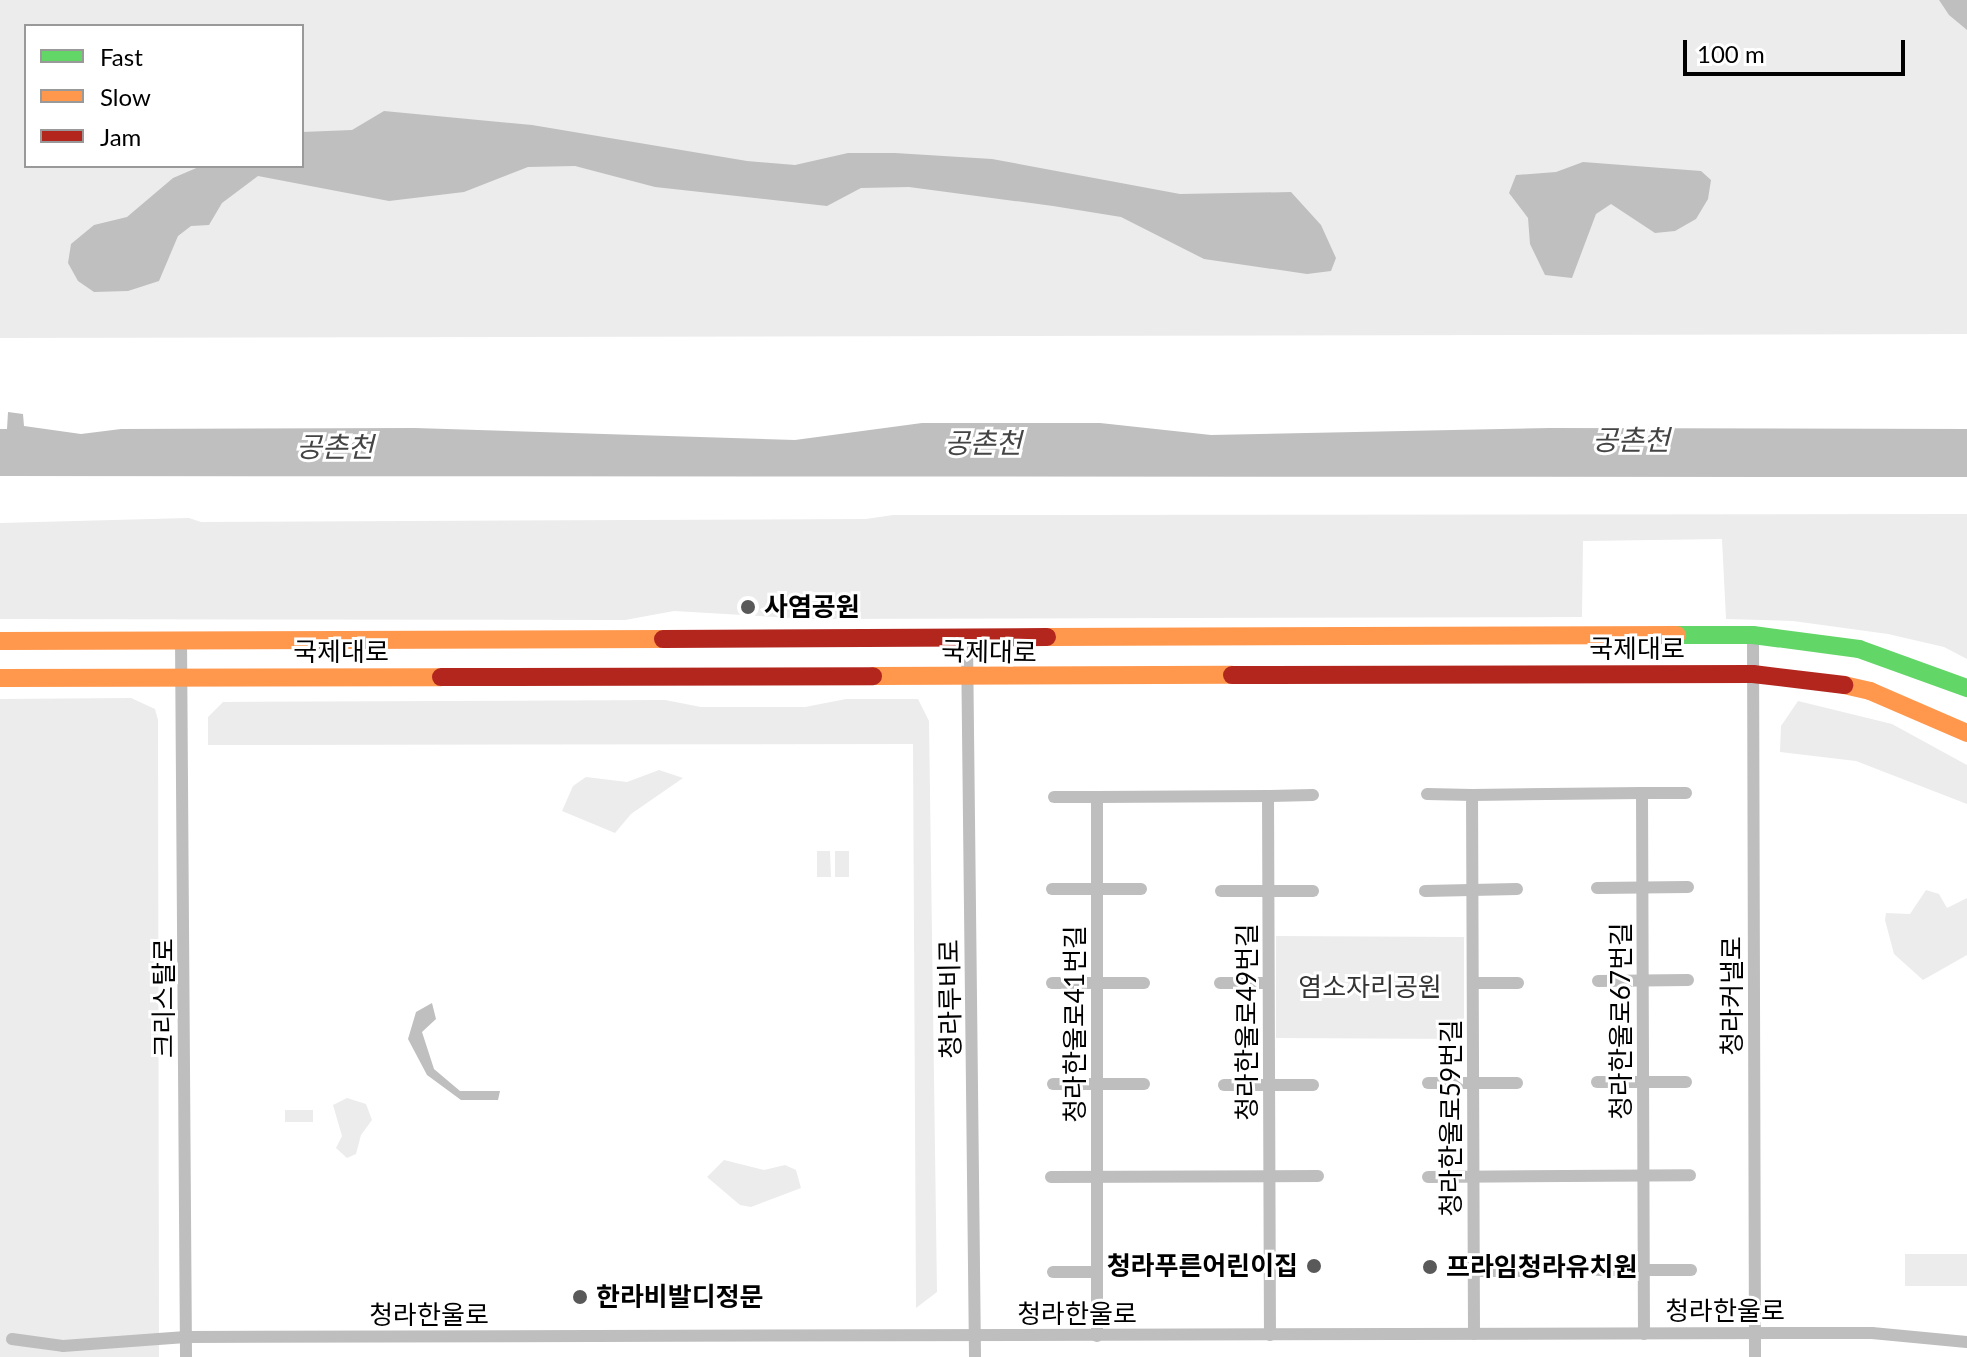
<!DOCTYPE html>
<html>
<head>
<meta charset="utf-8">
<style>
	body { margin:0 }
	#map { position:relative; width:1967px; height:1357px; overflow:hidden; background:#fff; font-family:Lato,"Noto Sans KR",sans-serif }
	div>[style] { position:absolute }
	.green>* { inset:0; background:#ececec }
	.water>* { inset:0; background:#bfbfbf }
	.street>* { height:12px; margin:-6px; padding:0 6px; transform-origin:6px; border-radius:6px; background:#bebebe }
	.fast>* { height:18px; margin:-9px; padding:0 9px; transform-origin:9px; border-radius:9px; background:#63d668 }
	.slow>* { height:18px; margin:-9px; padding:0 9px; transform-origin:9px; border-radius:9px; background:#ff974d }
	.jam>* { height:18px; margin:-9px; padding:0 9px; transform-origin:9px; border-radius:9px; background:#b3261e }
	.dots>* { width:22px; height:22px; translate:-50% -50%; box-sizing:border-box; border:4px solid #fff; border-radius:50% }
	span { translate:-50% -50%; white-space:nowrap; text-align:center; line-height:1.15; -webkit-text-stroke:6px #fff; paint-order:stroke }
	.poi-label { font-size:26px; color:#000; font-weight:700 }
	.left { translate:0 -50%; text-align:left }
	.right { translate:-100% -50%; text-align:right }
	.street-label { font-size:26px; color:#000 }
	.park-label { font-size:26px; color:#333 }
	.water-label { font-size:28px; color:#444; font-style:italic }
	.legend { position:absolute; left:24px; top:24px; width:280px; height:144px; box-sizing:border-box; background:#fff; border:2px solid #999; margin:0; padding:10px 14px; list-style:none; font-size:24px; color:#000 }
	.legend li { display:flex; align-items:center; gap:16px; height:40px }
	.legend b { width:40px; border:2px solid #999 }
	.scale { position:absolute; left:1683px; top:40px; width:222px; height:36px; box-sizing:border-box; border:4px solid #000; border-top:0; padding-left:10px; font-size:24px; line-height:28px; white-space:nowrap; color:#000; -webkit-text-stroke:6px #fff; paint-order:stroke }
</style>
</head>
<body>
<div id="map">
	<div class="green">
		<div style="clip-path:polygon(evenodd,0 0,1967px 0,1967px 334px,0 338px,0 0,26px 26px,302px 26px,302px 166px,26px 166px,26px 26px)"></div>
		<div style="clip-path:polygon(1967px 514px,1967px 659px,1944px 647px,1888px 634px,1793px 621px,1726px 619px,1722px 539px,1583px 541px,1582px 617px,808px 619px,674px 611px,625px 620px,0 619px,0 523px,189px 518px,201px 522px,866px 519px,893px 515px)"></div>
		<div style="clip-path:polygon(131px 698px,155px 709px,158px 720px,159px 1357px,0 1357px,0 699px)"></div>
		<div style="clip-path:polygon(846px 699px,918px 699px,929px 721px,937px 1292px,916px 1308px,913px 744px,208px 745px,208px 717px,223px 702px,665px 700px,701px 707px,805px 707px)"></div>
		<div style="clip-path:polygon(1798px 701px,1892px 724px,1967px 765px,1967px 804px,1856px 761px,1780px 752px,1781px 726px)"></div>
		<div style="clip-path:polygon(659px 770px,683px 778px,631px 814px,615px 833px,562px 811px,573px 786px,586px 777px,627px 782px)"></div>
		<div style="clip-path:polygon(817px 851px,830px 851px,831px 877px,817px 877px)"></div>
		<div style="clip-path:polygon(835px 851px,849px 851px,849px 877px,835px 877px)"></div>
		<div style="clip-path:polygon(1926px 890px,1939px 894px,1947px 908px,1967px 898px,1967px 955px,1923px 980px,1894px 954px,1885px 920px,1886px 913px,1910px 914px)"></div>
		<div style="clip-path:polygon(1276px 936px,1464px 937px,1464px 1039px,1276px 1038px)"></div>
		<div style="clip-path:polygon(347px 1098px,366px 1104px,372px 1120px,361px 1135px,356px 1154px,347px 1158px,336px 1148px,342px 1136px,333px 1105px)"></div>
		<div style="clip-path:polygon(285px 1110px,313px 1110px,313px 1122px,285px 1122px)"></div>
		<div style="clip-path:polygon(724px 1160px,764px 1170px,785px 1165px,796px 1170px,801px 1188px,751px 1207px,740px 1205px,707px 1177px)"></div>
		<div style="clip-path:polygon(1905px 1254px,1967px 1254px,1967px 1286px,1905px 1286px)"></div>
	</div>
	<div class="water">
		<div style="clip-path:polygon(1939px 0,1967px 0,1967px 30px,1949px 15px)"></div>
		<div style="clip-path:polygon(384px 111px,532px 125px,747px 161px,795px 165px,848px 153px,895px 153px,992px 159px,1180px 194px,1291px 192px,1321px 225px,1336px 258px,1331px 271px,1307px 274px,1204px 259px,1121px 217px,1053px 206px,909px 187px,861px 188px,827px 206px,655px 187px,575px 166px,528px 167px,464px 192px,389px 201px,258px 176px,222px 203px,209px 225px,191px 226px,178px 236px,159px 281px,128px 291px,94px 292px,78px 281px,68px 263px,71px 244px,94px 225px,127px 217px,173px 178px,201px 166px,302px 166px,302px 132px,352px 130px)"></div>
		<div style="clip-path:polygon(1583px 162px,1701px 171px,1711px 180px,1708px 199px,1696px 219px,1675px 231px,1655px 233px,1611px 204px,1596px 214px,1572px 278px,1545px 275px,1530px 244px,1528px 218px,1509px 193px,1516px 175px,1556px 172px)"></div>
		<div style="clip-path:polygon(8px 412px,23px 414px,24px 426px,81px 434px,121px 429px,415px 428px,795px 440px,922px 423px,1100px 423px,1211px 435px,1550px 428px,1967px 429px,1967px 477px,0 476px,0 429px,7px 429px)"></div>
		<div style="clip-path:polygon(432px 1003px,436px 1019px,422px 1032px,434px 1069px,460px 1091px,500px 1091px,498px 1100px,461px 1100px,427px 1075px,408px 1039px,416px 1012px)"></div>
	</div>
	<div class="street">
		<div style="left:1753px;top:635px;width:722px;rotate:89.84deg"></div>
		<div style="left:181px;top:639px;width:718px;rotate:89.6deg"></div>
		<div style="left:967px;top:640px;width:717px;rotate:89.36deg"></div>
		<div style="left:1642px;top:793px;width:44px"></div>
		<div style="left:1427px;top:794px;width:45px;rotate:1.3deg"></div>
		<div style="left:1268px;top:796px;width:45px;rotate:-1.3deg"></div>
		<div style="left:1054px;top:797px;width:43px"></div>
		<div style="left:1597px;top:888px;width:91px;rotate:-0.6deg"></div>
		<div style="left:1052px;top:889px;width:89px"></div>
		<div style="left:1221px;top:891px;width:92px"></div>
		<div style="left:1425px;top:891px;width:92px;rotate:-1.2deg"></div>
		<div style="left:1598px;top:981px;width:90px;rotate:-0.6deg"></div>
		<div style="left:1052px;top:983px;width:92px"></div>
		<div style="left:1220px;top:983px;width:48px"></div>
		<div style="left:1473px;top:983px;width:45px"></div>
		<div style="left:1597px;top:1082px;width:89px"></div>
		<div style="left:1428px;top:1083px;width:89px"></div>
		<div style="left:1053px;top:1084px;width:91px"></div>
		<div style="left:1224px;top:1085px;width:89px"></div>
		<div style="left:1051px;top:1177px;width:267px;rotate:-0.2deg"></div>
		<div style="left:1428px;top:1177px;width:262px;rotate:-0.4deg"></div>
		<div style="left:1598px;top:1270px;width:93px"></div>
		<div style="left:1474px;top:1271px;width:46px"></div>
		<div style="left:1053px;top:1272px;width:44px"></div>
		<div style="left:1474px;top:1334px;width:539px;rotate:-90.21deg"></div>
		<div style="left:1472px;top:795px;width:170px;rotate:-0.7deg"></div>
		<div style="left:1642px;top:793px;width:541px;rotate:89.79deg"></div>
		<div style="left:1097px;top:1336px;width:539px;rotate:-90deg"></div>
		<div style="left:1097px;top:797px;width:171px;rotate:-0.3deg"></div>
		<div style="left:1268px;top:796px;width:539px;rotate:89.79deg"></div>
		<div style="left:12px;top:1339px;width:51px;rotate:7.8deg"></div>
		<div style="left:63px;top:1346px;width:123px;rotate:-4.2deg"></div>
		<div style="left:186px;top:1337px;width:1686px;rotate:-0.14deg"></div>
		<div style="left:1872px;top:1333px;width:95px;rotate:5.4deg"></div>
	</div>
	<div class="fast">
		<div style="left:1677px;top:635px;width:76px"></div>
		<div style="left:1753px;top:635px;width:107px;rotate:7.5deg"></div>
		<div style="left:1859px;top:649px;width:115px;rotate:19.9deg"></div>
	</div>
	<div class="slow">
		<div style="left:1047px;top:637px;width:630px;rotate:-0.18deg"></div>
		<div style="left:0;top:641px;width:663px;rotate:-0.17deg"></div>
		<div style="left:873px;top:676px;width:359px;rotate:-0.2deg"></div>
		<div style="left:0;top:678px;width:441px;rotate:-0.1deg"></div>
		<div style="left:1844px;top:685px;width:27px;rotate:13deg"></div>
		<div style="left:1870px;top:691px;width:106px;rotate:23.4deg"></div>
	</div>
	<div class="jam">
		<div style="left:663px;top:639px;width:384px;rotate:-0.3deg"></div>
		<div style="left:1232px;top:675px;width:521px;rotate:-0.11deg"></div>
		<div style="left:1753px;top:674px;width:92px;rotate:6.9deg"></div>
		<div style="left:441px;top:677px;width:432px;rotate:-0.1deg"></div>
	</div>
	<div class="dots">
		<div style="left:748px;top:607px;background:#595959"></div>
		<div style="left:1314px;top:1266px;background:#595959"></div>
		<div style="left:1430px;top:1267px;background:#595959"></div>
		<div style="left:580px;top:1297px;background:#595959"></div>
	</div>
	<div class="poi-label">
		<span class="left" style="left:764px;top:607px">사염공원</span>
		<span class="right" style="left:1298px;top:1266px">청라푸른어린이집</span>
		<span class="left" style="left:1446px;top:1267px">프라임청라유치원</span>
		<span class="left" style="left:596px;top:1297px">한라비발디정문</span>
	</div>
	<div class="street-label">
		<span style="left:1637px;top:649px">국제대로</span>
		<span style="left:341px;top:652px">국제대로</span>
		<span style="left:989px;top:652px;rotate:1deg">국제대로</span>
		<span style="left:1732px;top:996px;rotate:-90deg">청라커낼로</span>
		<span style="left:164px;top:998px;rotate:-90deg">크리스탈로</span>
		<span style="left:950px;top:999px;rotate:-91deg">청라루비로</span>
		<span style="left:1621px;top:1021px;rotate:-90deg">청라한울로67번길</span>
		<span style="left:1247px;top:1022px;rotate:-90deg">청라한울로49번길</span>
		<span style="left:1075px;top:1024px;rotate:-90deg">청라한울로41번길</span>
		<span style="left:1451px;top:1118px;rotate:-90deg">청라한울로59번길</span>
		<span style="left:1725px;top:1311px">청라한울로</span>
		<span style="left:1077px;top:1314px">청라한울로</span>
		<span style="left:429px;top:1315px">청라한울로</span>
	</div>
	<div class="park-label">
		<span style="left:1370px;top:987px">염소자리공원</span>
	</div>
	<div class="water-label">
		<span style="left:1631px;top:439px">공촌천</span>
		<span style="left:983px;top:442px">공촌천</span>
		<span style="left:335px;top:446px">공촌천</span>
	</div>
	<ul class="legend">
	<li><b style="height:10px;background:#63d668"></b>Fast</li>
	<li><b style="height:10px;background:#ff974d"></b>Slow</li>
	<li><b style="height:10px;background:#b3261e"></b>Jam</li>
	</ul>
	<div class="scale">100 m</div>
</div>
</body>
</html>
